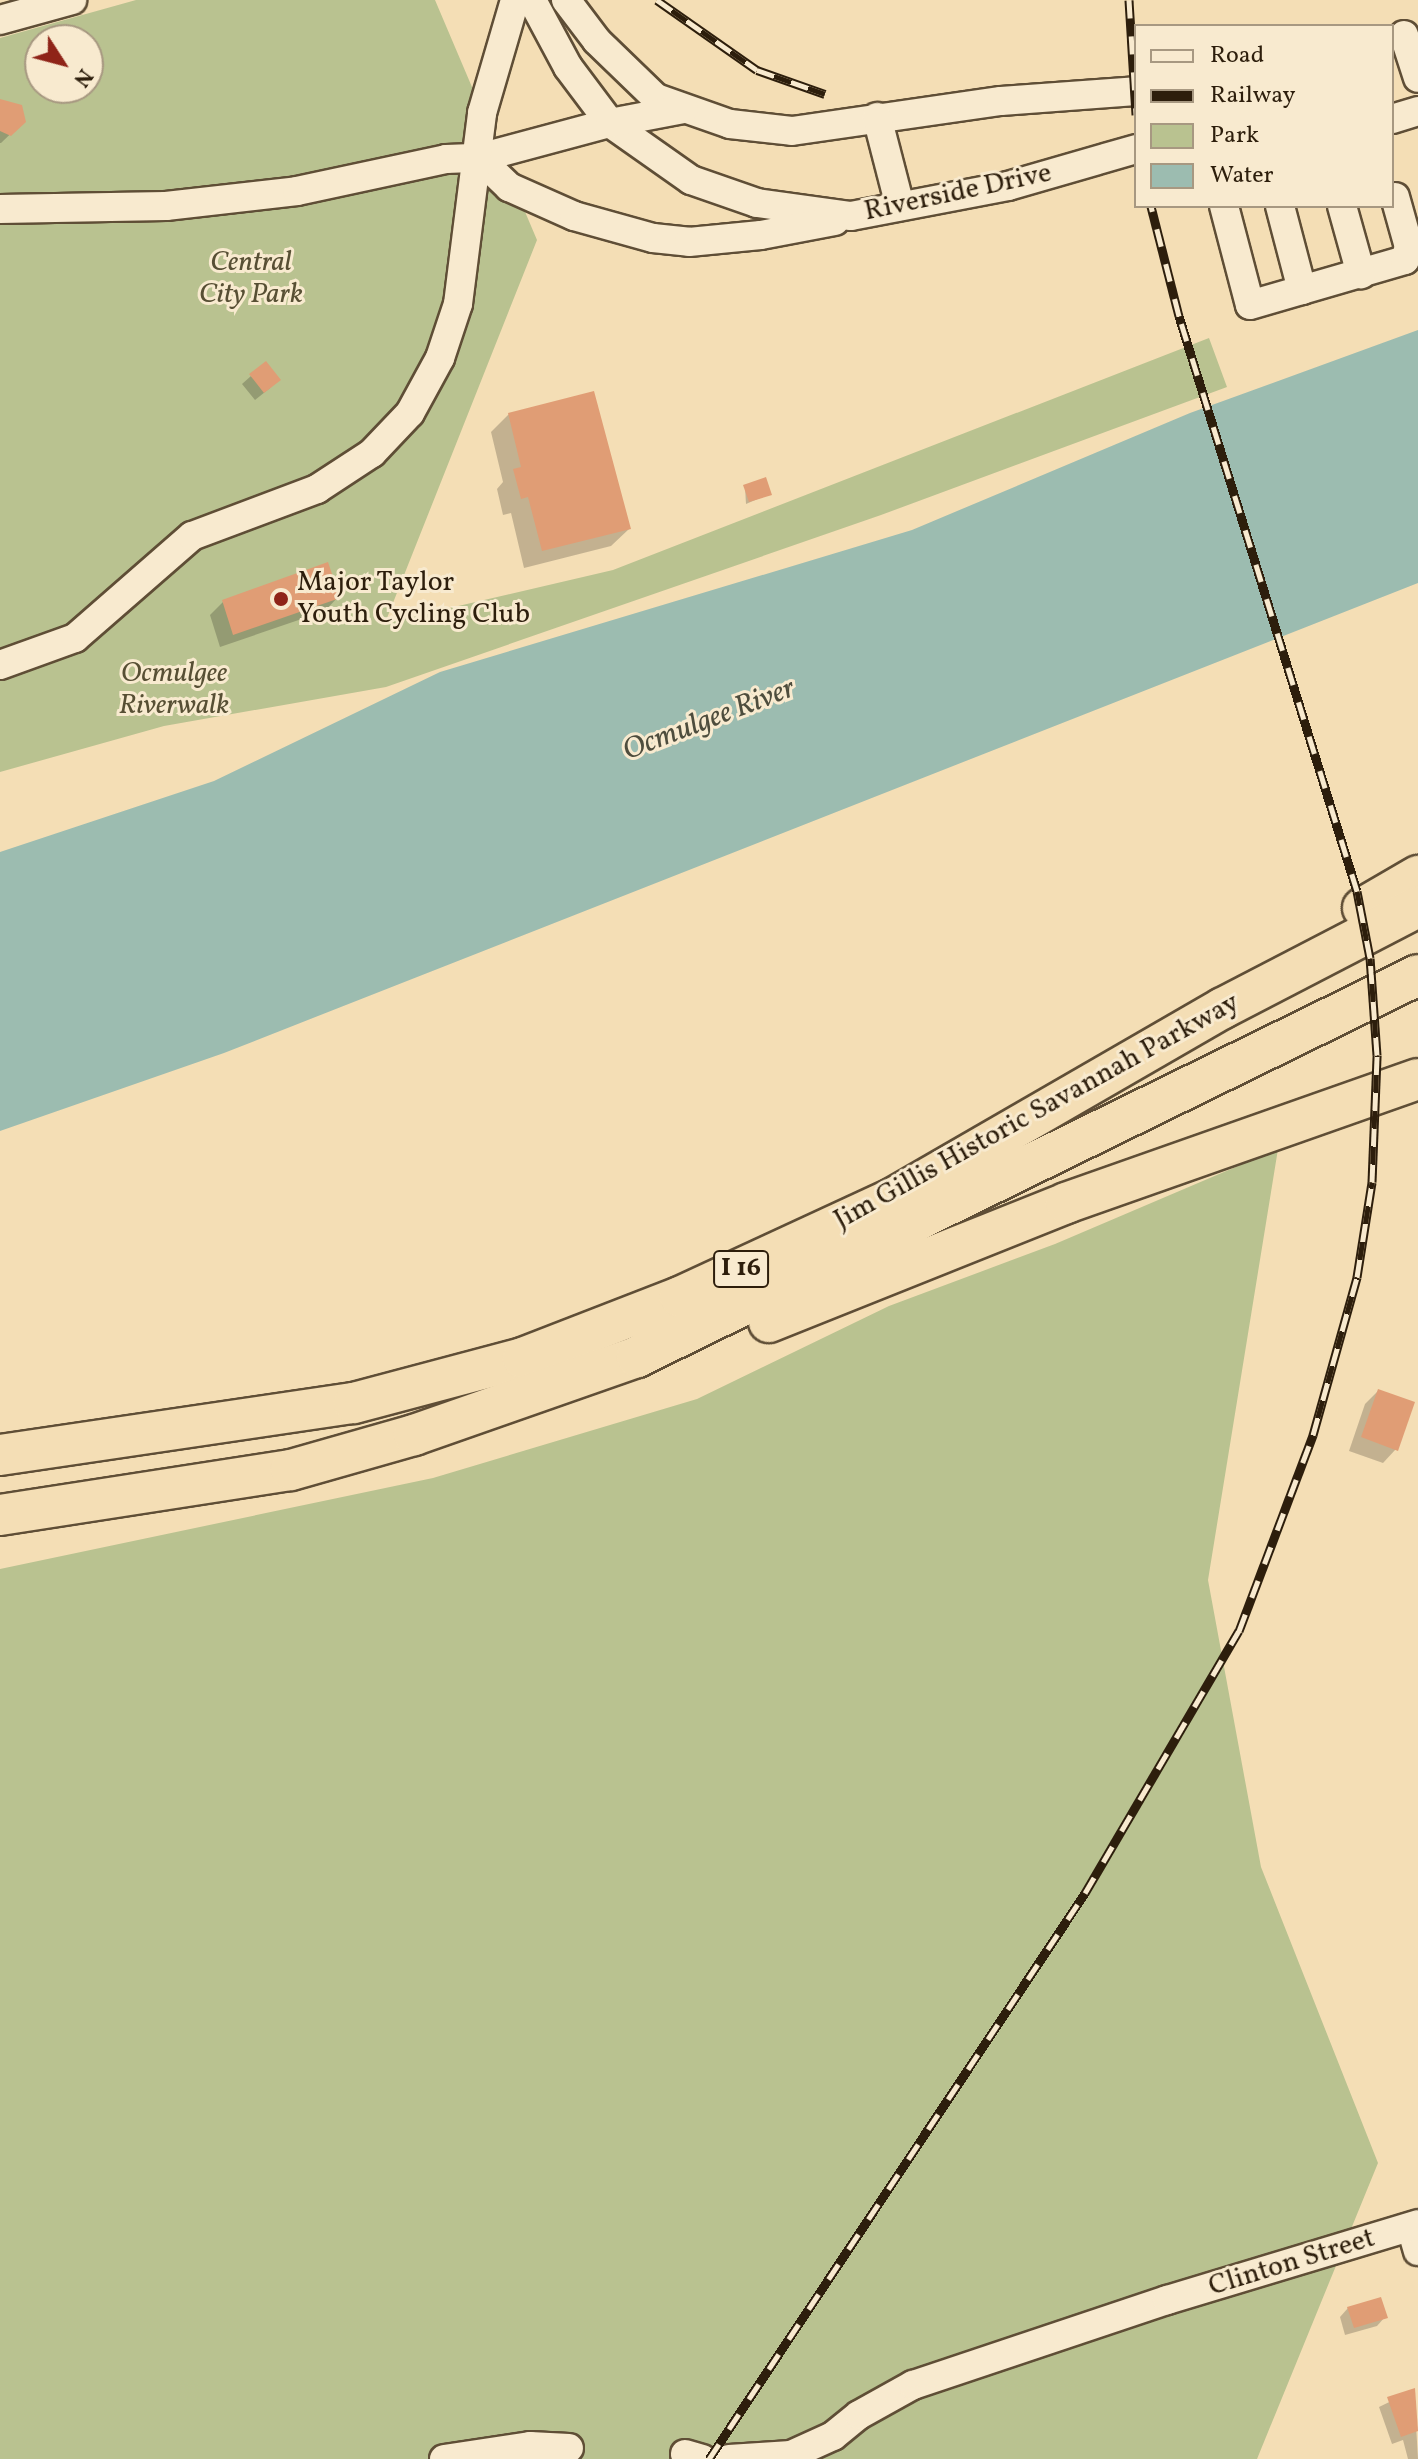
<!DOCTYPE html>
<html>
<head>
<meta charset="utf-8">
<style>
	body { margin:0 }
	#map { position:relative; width:1418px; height:2459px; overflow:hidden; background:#f4deb5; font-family:Vollkorn,serif }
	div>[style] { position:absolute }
	.green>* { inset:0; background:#b9c290 }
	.water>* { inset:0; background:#9cbcb0 }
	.shadow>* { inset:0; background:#0003 }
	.building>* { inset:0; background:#e09d75 }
	.roads { filter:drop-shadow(2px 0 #5f4e36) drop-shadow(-2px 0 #5f4e36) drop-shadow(0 2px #5f4e36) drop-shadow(0 -2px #5f4e36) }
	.minor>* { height:28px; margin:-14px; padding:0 14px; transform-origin:14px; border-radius:14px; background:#f8eacf }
	.highway>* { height:40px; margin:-20px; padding:0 20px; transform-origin:20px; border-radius:20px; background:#f4deb5 }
	.rail>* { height:9px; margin-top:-4.5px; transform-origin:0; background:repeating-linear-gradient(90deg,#f8eacf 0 18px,#2d1e0c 0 36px); box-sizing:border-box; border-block:2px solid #2d1e0c }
	.dots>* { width:22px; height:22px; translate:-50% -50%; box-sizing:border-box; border:4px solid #f8eacf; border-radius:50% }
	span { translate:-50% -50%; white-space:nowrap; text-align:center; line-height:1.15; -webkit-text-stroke:6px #f8eacf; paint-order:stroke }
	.shield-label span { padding:2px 6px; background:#f8eacf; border:2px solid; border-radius:6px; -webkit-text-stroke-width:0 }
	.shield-label { font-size:26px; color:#2d1e0c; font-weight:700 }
	.street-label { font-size:28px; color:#2d1e0c }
	.park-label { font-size:28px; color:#574f34; font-style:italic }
	.poi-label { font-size:28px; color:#2d1e0c }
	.left { translate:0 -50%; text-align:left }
	.water-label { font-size:30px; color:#4e4d3d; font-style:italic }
	.legend { position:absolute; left:1134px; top:24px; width:260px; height:184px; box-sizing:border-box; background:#f8eacf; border:2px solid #a79881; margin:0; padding:10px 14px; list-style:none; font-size:24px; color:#2d1e0c }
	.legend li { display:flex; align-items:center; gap:16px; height:40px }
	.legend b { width:40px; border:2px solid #a79881 }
	.north { position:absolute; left:24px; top:24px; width:80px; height:80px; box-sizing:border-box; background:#f8eacf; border:2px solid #a79881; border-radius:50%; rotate:126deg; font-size:22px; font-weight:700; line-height:32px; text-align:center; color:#2d1e0c }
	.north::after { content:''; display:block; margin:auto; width:28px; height:36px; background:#8f2418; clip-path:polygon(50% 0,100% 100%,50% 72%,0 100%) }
</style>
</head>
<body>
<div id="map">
	<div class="green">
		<div style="clip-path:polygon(evenodd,136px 0,435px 0,537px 240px,385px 623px,613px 570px,1209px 338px,1227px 387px,881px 515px,386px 687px,164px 726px,0 772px,0 38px,136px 0,40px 40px,88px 40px,88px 88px,40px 88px,40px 40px)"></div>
		<div style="clip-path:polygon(1278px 1149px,1208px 1580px,1261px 1867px,1378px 2163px,1257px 2459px,0 2459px,0 1569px,433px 1478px,697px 1399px,889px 1306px,1055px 1244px)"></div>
	</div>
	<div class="water">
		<div style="clip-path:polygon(1418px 330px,1418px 583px,224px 1053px,0 1131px,0 852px,214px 781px,440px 672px,912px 530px,1190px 413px)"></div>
	</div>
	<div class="shadow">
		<div style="clip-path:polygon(0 107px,24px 121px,1px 143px,0 143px)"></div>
		<div style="clip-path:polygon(251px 376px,270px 388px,255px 400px,242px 384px)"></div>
		<div style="clip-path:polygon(509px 414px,629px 529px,611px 546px,524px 568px,511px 513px,503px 515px,497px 489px,503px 482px,491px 432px)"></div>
		<div style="clip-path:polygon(745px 487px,769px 494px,746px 504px)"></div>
		<div style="clip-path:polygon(338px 597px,325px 611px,220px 647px,210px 615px,223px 602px)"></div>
		<div style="clip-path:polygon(1378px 1391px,1396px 1449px,1383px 1463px,1349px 1451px,1365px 1404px)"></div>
		<div style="clip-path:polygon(1348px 2308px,1385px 2317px,1377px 2326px,1345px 2335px,1340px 2317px)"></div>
		<div style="clip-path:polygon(1414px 2390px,1418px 2459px,1408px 2459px,1403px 2440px,1392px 2444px,1379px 2407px)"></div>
	</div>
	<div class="building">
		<div style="clip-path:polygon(0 99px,22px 105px,26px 122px,11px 136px,0 131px)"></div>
		<div style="clip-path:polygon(266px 361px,281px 380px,264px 393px,249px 374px)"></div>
		<div style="clip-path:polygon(594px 391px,631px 529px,542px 551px,528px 497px,521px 499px,513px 469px,521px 467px,508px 413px)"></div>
		<div style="clip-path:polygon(766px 477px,772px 495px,749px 502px,743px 485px)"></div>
		<div style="clip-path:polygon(328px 562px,340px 598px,233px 635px,222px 600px)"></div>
		<div style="clip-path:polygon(1378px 1389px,1415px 1402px,1398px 1451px,1361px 1437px)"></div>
		<div style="clip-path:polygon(1381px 2297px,1388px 2318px,1354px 2328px,1347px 2307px)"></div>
		<div style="clip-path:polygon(1415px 2388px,1418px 2431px,1401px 2437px,1387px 2397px)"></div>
	</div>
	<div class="roads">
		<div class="minor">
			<div style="left:532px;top:0;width:76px;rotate:61.8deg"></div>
			<div style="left:568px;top:67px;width:70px;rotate:53.1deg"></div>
			<div style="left:610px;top:123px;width:99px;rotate:35.1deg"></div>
			<div style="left:691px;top:180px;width:70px;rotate:19.2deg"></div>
			<div style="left:757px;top:203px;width:95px;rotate:7.9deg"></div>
			<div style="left:851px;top:216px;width:160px;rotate:-10.8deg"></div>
			<div style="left:1008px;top:186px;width:133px;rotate:-16.1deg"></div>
			<div style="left:566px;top:0;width:51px;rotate:52.9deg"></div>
			<div style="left:597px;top:41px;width:82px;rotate:44deg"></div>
			<div style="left:656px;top:98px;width:78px;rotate:19.4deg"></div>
			<div style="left:730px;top:124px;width:62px;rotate:6.4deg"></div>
			<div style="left:792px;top:131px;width:211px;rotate:-8.2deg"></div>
			<div style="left:1001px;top:101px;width:135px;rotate:-4.2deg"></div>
			<div style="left:0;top:20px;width:75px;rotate:-15.5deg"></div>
			<div style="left:1404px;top:35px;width:45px;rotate:72deg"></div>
			<div style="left:877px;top:117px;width:92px;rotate:75.5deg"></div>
			<div style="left:1392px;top:119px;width:27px;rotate:-17deg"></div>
			<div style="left:479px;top:158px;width:42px;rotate:44deg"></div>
			<div style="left:509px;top:187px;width:71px;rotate:24deg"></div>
			<div style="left:574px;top:216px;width:82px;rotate:15.6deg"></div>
			<div style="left:653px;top:238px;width:36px;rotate:6deg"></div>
			<div style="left:689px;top:242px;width:72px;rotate:-5.6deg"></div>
			<div style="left:761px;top:235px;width:75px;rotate:-10.7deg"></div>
			<div style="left:1224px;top:206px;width:102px;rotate:75.3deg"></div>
			<div style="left:1250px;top:305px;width:161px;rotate:-16.2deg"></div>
			<div style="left:1405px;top:260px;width:14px;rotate:-73deg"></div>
			<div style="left:1409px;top:247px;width:52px;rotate:-105.6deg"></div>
			<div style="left:1280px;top:206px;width:87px;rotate:75.3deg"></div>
			<div style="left:1342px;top:206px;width:71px;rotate:74.4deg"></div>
			<div style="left:0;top:209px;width:166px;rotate:-1deg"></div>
			<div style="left:166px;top:206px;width:132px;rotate:-6.5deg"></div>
			<div style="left:297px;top:191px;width:152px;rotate:-12.1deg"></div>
			<div style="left:446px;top:159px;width:33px;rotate:-2deg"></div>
			<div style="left:479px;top:158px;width:136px;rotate:-15deg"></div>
			<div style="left:610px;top:123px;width:75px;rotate:-10.7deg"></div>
			<div style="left:0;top:665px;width:80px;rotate:-19.8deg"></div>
			<div style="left:75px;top:638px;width:155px;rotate:-41.1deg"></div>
			<div style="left:192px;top:536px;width:134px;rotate:-20.6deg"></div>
			<div style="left:317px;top:489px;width:66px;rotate:-33.2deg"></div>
			<div style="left:372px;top:453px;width:55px;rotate:-46.5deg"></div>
			<div style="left:410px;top:413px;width:63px;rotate:-61.4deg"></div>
			<div style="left:440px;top:358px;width:57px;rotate:-71.6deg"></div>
			<div style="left:458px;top:304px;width:193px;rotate:-82.8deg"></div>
			<div style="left:482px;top:113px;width:118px;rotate:-73.7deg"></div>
			<div style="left:1411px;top:2227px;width:25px;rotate:74deg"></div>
			<div style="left:685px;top:2454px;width:18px;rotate:16deg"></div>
			<div style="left:444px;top:2459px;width:87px;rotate:-8.6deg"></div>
			<div style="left:530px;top:2446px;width:39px;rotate:3deg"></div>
			<div style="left:729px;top:2459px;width:62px;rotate:-3.7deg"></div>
			<div style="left:791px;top:2455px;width:46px;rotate:-24.3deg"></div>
			<div style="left:833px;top:2436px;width:33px;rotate:-39deg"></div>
			<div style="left:859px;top:2415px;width:62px;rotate:-29.1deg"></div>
			<div style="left:913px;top:2385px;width:268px;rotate:-18.5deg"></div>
			<div style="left:1167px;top:2300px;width:262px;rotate:-16.8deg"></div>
		</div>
		<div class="highway">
			<div style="left:1363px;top:908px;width:64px;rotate:-30.2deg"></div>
			<div style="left:769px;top:1322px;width:320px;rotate:-21.8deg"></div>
			<div style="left:1066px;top:1203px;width:373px;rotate:-19.4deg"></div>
			<div style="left:0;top:1455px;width:358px;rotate:-8.4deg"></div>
			<div style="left:354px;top:1403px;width:175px;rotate:-14.9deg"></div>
			<div style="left:523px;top:1358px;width:168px;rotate:-21.2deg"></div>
			<div style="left:680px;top:1297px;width:234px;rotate:-24.8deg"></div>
			<div style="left:892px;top:1199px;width:382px;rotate:-30deg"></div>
			<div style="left:1223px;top:1008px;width:220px;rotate:-27.4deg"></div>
			<div style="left:0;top:1515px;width:294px;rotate:-8.8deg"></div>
			<div style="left:291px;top:1470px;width:128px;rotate:-15.9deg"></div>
			<div style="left:414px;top:1435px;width:236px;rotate:-19.3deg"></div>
			<div style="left:637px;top:1357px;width:869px;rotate:-26.06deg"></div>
		</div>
	</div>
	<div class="rail">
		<div style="left:657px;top:0;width:122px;rotate:35deg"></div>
		<div style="left:757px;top:70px;width:72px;rotate:19.4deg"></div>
		<div style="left:1129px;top:0;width:115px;rotate:86.5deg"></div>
		<div style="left:709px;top:2459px;width:680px;rotate:-56.4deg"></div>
		<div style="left:1085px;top:1893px;width:304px;rotate:-59.6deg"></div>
		<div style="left:1239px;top:1631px;width:210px;rotate:-69.3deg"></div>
		<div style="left:1313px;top:1435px;width:164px;rotate:-74.4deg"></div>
		<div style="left:1357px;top:1277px;width:96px;rotate:-81deg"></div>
		<div style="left:1372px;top:1182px;width:127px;rotate:-87.7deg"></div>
		<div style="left:1377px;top:1055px;width:97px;rotate:-94.1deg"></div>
		<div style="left:1370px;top:958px;width:68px;rotate:-101deg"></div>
		<div style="left:1357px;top:891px;width:602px;rotate:-107.2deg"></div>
		<div style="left:1179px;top:316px;width:114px;rotate:-104.3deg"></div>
	</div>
	<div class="dots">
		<div style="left:281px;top:599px;background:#8f2418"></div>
	</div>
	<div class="shield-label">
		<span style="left:741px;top:1269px">I 16</span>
	</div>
	<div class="street-label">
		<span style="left:958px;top:193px;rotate:-12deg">Riverside Drive</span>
		<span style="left:1037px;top:1112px;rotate:-29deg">Jim Gillis Historic Savannah Parkway</span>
		<span style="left:1292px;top:2263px;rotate:-17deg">Clinton Street</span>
	</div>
	<div class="park-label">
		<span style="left:251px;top:279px">Central<br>City Park</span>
		<span style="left:174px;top:690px">Ocmulgee<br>Riverwalk</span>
	</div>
	<div class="poi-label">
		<span class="left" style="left:297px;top:599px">Major Taylor<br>Youth Cycling Club</span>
	</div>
	<div class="water-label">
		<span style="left:709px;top:720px;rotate:-21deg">Ocmulgee River</span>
	</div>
	<ul class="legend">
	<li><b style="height:10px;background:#f8eacf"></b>Road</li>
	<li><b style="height:10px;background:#2d1e0c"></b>Railway</li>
	<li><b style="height:22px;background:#b9c290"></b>Park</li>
	<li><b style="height:22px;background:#9cbcb0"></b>Water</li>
	</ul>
	<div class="north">N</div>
</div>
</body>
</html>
